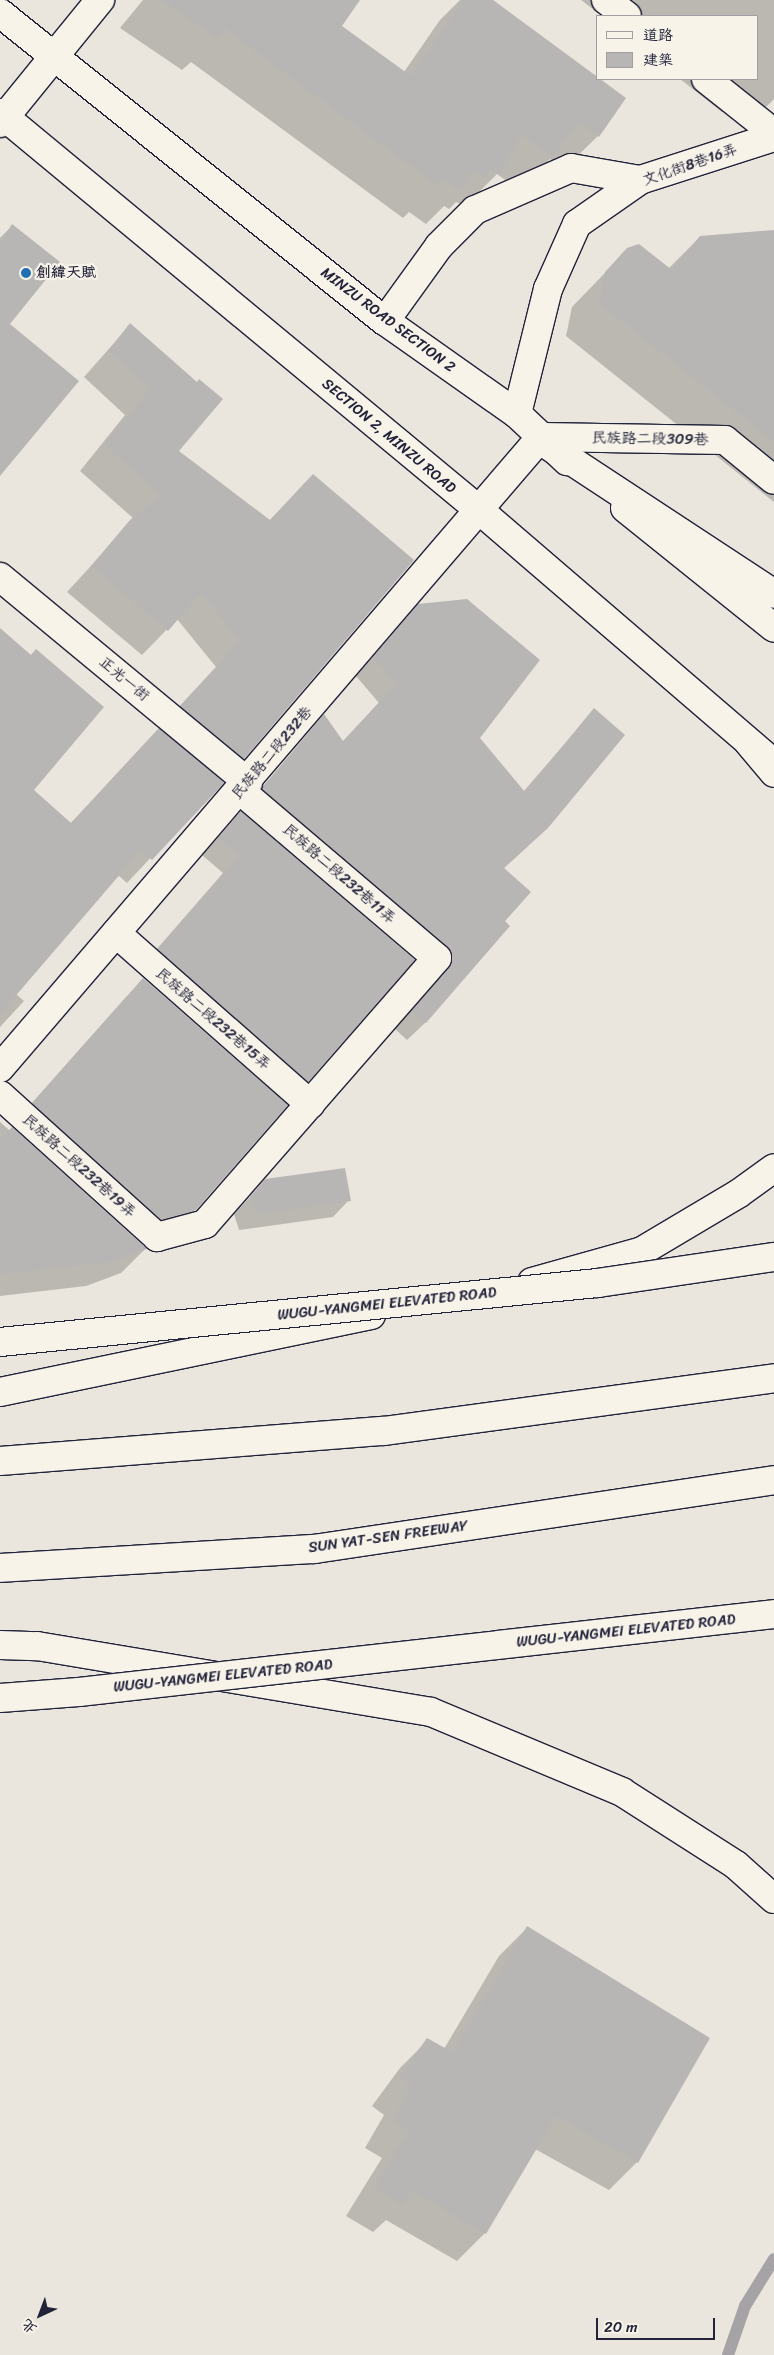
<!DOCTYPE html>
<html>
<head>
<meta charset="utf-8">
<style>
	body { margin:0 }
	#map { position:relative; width:774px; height:2355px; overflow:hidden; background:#eae6de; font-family:Sriracha,"LXGW WenKai TC",sans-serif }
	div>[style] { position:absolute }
	.shadow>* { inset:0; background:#0003 }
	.stream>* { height:12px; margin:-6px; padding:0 6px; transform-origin:6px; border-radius:6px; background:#a6a3a6 }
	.building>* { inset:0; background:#b8b6b5 }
	.roads { filter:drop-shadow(1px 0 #22223b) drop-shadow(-1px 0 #22223b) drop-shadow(0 1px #22223b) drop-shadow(0 -1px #22223b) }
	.minor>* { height:28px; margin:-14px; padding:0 14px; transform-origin:14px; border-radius:14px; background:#f7f3e8 }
	.major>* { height:28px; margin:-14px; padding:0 14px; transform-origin:14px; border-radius:14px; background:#f7f3e8 }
	.highway>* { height:28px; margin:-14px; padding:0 14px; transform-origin:14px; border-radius:14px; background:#f7f3e8 }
	.bridges { filter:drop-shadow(1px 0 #22223b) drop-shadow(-1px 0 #22223b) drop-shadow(0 1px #22223b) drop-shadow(0 -1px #22223b) }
	.highway-bridge>* { height:28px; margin:-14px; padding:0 14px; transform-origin:14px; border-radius:14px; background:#f7f3e8 }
	.dots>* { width:14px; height:14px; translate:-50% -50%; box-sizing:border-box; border:2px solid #f7f3e8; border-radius:50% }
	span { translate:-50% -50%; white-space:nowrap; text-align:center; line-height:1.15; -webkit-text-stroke:4.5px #f7f3e8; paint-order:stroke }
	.street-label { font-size:15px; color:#22223b }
	.poi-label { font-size:15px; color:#22223b; font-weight:700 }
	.left { translate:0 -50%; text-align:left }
	.legend { position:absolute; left:596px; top:15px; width:162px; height:65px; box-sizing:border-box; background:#f7f3e8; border:1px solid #a29fa3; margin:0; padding:6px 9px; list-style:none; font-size:15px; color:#22223b }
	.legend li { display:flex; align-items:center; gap:10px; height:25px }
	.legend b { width:25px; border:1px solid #a29fa3 }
	.north { position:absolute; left:15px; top:2290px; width:50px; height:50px; -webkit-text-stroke:4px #f7f3e8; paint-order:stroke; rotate:223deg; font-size:14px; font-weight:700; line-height:20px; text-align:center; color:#22223b }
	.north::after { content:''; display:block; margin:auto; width:18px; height:22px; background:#22223b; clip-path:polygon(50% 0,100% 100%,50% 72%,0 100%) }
	.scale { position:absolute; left:596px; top:2318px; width:119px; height:22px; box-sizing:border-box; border:2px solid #22223b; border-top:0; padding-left:6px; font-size:15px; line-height:18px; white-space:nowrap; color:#22223b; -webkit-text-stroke:4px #f7f3e8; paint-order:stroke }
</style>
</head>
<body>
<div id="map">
	<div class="shadow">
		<div style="clip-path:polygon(143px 0,359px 0,340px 26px,404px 72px,440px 20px,460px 0,491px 0,598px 136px,564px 169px,550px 159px,519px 190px,497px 174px,465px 206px,456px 202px,449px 209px,444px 206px,426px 224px,409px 212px,403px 218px,191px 62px,182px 70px,120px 28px)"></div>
		<div style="clip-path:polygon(581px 0,774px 0,774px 99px,751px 122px,731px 104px,722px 112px,680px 79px,758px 79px,758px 16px,602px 16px)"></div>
		<div style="clip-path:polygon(12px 226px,8px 324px,0 474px,0 238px)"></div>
		<div style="clip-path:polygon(774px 232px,774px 502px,566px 336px,572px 307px,628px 249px,669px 268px,700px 237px)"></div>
		<div style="clip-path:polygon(130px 325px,177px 451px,269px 521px,313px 475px,244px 758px,127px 883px,118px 875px,16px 994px,24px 1001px,0 1027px,0 630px,32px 790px,70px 824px,216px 667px,177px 619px,142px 655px,67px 592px,134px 519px,80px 471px,125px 415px,84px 377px)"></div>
		<div style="clip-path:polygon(419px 605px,478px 738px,523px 792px,594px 710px,528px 846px,503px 869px,504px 921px,426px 1022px,407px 1040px,395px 1029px,431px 987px,435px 979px,430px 965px,245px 807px,324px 716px,342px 743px,379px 703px,356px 676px)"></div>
		<div style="clip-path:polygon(241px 813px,307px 1081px,291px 1097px,142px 966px,223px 873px,202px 855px)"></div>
		<div style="clip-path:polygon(127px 996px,195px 1209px,178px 1226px,142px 1234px,17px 1120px)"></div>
		<div style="clip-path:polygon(0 1122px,145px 1249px,121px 1273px,86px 1286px,0 1296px)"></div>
		<div style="clip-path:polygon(266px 1180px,349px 1200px,333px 1217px,239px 1230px,234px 1214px)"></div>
		<div style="clip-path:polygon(527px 1928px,637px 2162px,609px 2190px,535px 2149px,485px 2233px,457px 2261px,386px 2220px,373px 2232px,346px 2216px,382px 2158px,365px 2148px,384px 2115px,372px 2106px,400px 2068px,428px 2040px,444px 2049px,499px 1956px)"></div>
	</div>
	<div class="stream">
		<div style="left:728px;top:2355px;width:52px;rotate:-70.9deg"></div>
		<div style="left:745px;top:2306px;width:55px;rotate:-58.3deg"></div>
	</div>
	<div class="building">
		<div style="clip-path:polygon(162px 0,360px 0,342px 26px,411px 76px,463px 0,493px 0,626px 98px,599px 137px,579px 123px,553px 157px,522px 135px,499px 174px,490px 169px,483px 177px,475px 171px,461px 191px,443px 179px,438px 186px,224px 28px,217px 38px)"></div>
		<div style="clip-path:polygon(12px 224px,60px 262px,10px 324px,79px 381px,0 476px,0 243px)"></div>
		<div style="clip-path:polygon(774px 230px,774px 442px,599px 303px,605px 272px,627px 248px,639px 244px,672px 270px,700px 236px)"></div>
		<div style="clip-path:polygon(130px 323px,197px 382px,199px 379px,223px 399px,179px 451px,270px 520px,313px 474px,414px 560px,244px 759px,180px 706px,240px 641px,201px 593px,168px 631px,91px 566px,130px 520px,161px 495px,104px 445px,150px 389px,108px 351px)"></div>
		<div style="clip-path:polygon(467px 599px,540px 660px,480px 738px,525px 792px,594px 708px,625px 735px,548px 828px,504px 868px,531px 892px,505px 921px,510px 926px,426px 1023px,412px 1011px,449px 968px,452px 960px,447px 946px,262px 788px,324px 714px,343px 741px,396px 684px,373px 657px,418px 604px)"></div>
		<div style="clip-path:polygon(0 628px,31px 655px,36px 649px,104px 707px,34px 790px,71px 823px,159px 728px,224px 783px,152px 860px,141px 850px,0 1014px)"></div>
		<div style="clip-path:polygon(241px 811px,415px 960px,308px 1082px,158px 949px,239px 856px,218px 838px)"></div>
		<div style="clip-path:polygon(143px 978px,288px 1105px,196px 1210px,169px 1217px,159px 1218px,32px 1103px)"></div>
		<div style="clip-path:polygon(12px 1127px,115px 1220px,147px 1249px,111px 1262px,0 1274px,0 1140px)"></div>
		<div style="clip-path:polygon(345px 1168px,351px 1201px,256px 1214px,250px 1197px,265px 1179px)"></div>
		<div style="clip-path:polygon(527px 1926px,710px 2038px,638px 2163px,556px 2116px,486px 2234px,412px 2191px,402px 2205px,373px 2187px,409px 2130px,392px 2120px,411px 2086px,399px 2077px,427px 2038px,452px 2052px)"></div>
	</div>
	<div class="roads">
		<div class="minor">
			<div style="left:606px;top:0;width:26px;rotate:37deg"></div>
			<div style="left:706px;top:79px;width:87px;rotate:38.5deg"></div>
			<div style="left:0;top:123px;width:159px;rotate:-50.9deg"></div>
			<div style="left:385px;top:321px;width:92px;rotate:-54.2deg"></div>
			<div style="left:439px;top:246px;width:51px;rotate:-45deg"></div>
			<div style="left:475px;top:210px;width:105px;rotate:-23.6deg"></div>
			<div style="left:571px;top:168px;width:70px;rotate:9.9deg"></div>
			<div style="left:517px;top:414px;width:129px;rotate:-76.1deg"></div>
			<div style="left:548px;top:289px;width:71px;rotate:-66deg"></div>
			<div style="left:577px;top:224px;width:77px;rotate:-34.9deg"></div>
			<div style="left:640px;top:180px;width:141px;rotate:-17.8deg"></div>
			<div style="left:0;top:577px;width:322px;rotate:39.6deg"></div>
			<div style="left:116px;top:933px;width:259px;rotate:41.4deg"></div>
			<div style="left:0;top:1068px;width:831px;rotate:-49.39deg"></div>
			<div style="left:541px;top:437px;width:184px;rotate:0.9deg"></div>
			<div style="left:725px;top:440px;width:63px;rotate:39.2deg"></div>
			<div style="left:0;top:1095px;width:212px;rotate:42.1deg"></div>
			<div style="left:157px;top:1237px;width:50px;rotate:-15.2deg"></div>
			<div style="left:205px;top:1224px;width:353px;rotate:-48.9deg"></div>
			<div style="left:437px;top:958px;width:257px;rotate:-139.6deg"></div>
		</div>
		<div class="major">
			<div style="left:0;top:13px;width:493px;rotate:38.7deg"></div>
			<div style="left:385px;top:321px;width:161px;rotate:35.2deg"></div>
			<div style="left:517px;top:414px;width:69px;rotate:43.2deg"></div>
			<div style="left:0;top:113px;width:621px;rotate:39.64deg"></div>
			<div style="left:478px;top:509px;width:381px;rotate:40.7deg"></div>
			<div style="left:625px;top:508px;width:191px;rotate:38.8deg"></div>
		</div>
		<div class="highway">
			<div style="left:549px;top:446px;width:269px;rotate:33.3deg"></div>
			<div style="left:749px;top:743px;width:39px;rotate:50deg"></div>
			<div style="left:532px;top:1282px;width:114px;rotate:-15.7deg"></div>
			<div style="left:642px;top:1251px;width:112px;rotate:-30.7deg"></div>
			<div style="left:738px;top:1194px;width:44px;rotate:-35.8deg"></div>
			<div style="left:0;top:1392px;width:379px;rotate:-11.7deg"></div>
			<div style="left:0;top:1461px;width:385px;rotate:-4.5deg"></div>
			<div style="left:384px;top:1431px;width:394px;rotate:-7.7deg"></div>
			<div style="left:0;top:1568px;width:315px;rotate:-3.5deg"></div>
			<div style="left:314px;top:1549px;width:465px;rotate:-8.5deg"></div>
			<div style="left:0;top:1645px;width:37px;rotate:2deg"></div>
			<div style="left:37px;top:1646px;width:399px;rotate:9.5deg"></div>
			<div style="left:431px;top:1712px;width:207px;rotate:22.7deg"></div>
			<div style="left:622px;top:1792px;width:135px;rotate:32.6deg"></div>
			<div style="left:736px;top:1865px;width:51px;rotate:41.8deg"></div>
		</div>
	</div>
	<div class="bridges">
		<div class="highway-bridge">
			<div style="left:0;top:1342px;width:600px;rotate:-5.64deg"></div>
			<div style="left:597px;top:1283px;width:179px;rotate:-8.4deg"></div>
			<div style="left:0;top:1698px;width:79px;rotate:-4.3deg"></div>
			<div style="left:79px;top:1692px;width:699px;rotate:-6.4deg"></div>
		</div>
	</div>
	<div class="dots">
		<div style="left:26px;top:273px;background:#1f6fb2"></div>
	</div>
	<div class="street-label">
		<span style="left:690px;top:165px;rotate:-19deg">文化街8巷16弄</span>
		<span style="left:388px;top:320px;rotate:37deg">MINZU ROAD SECTION 2</span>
		<span style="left:389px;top:436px;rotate:40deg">SECTION 2, MINZU ROAD</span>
		<span style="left:650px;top:439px;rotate:1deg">民族路二段309巷</span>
		<span style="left:124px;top:679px;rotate:40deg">正光一街</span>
		<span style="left:272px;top:753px;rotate:-50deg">民族路二段232巷</span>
		<span style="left:339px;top:874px;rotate:41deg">民族路二段232巷11弄</span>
		<span style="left:213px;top:1019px;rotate:41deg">民族路二段232巷15弄</span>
		<span style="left:79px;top:1166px;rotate:42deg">民族路二段232巷19弄</span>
		<span style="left:387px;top:1304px;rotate:-6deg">WUGU-YANGMEI ELEVATED ROAD</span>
		<span style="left:388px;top:1537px;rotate:-8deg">SUN YAT-SEN FREEWAY</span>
		<span style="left:626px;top:1631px;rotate:-6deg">WUGU-YANGMEI ELEVATED ROAD</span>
		<span style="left:223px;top:1676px;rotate:-6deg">WUGU-YANGMEI ELEVATED ROAD</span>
	</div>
	<div class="poi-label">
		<span class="left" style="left:36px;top:273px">創緯天賦</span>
	</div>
	<ul class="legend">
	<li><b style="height:6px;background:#f7f3e8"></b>道路</li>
	<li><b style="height:14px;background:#b8b6b5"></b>建築</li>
	</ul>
	<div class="north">北</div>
	<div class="scale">20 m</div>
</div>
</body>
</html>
